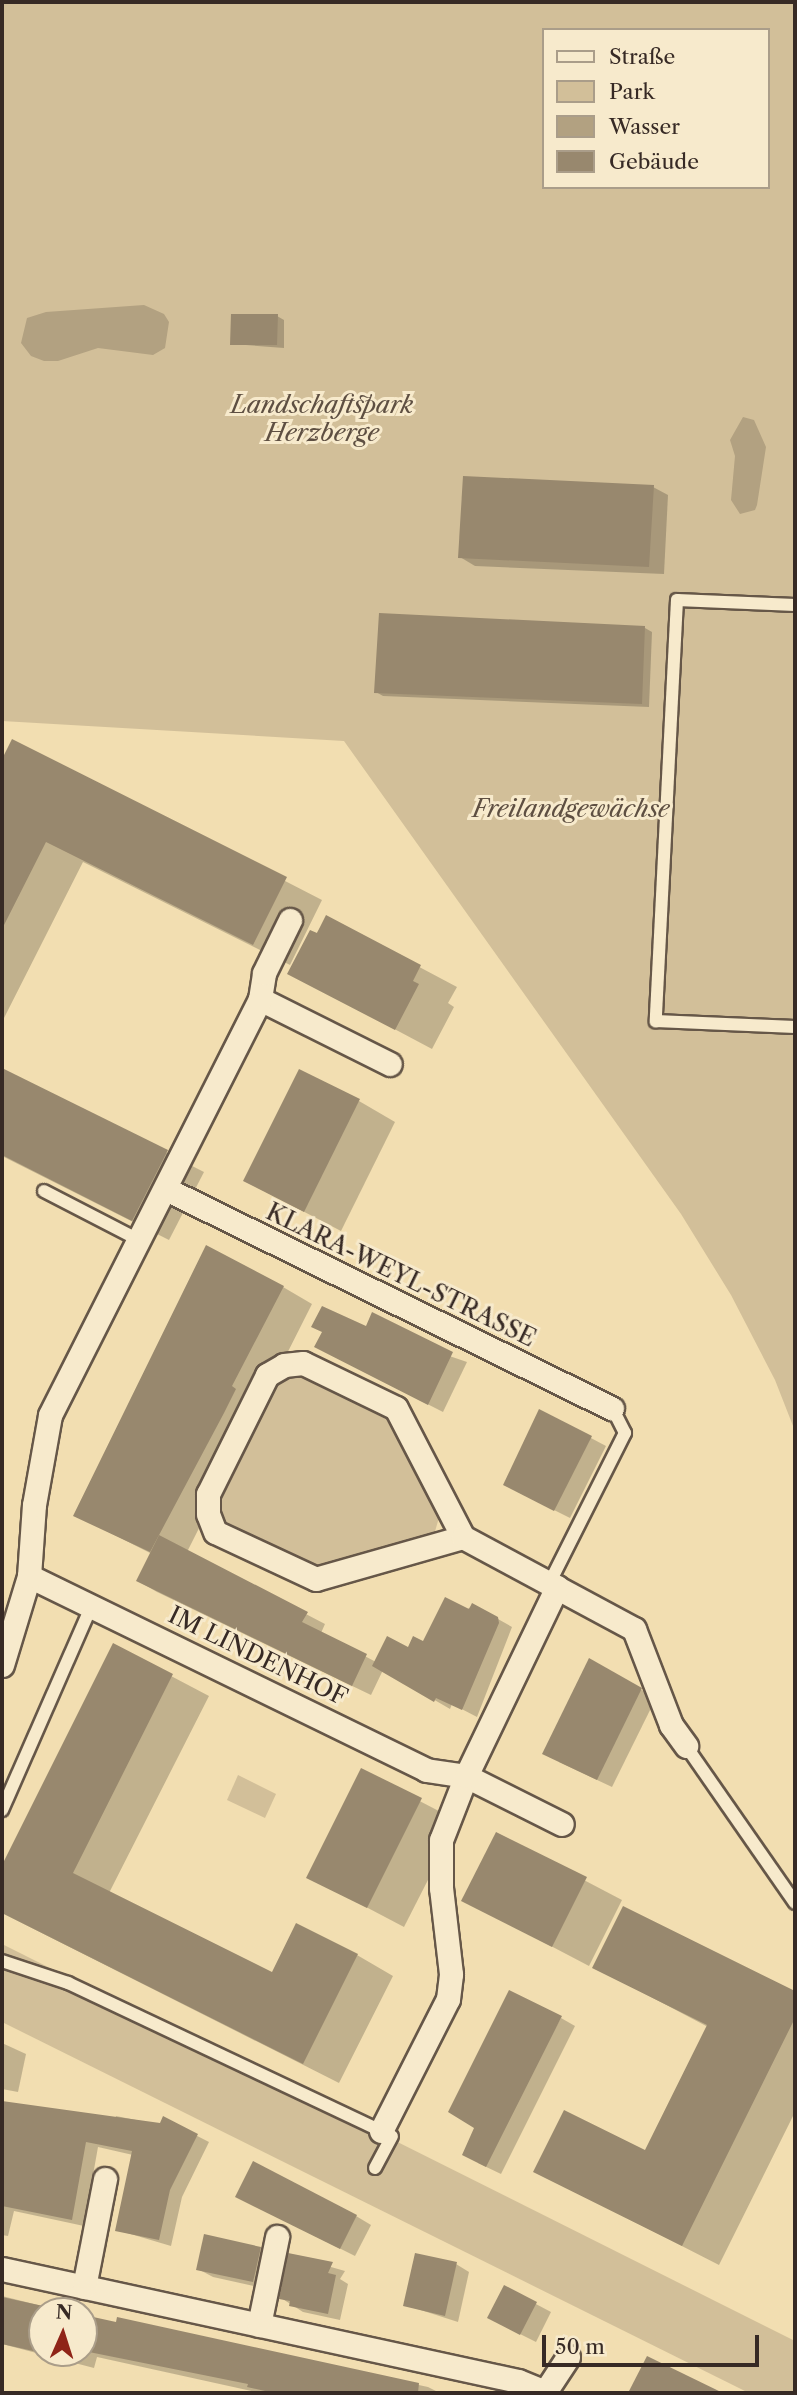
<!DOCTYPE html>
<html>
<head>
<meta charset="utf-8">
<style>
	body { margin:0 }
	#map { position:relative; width:797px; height:2395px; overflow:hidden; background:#f2deb1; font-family:"Libre Caslon Text",serif }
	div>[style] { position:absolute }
	.green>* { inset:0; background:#d2bf99 }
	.water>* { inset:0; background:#b2a181 }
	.shadow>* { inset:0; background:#0003 }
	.building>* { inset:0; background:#98886e }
	.roads { filter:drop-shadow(2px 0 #665748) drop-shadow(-2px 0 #665748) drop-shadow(0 2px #665748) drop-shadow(0 -2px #665748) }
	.lane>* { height:12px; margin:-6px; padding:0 6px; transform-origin:6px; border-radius:6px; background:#f7eacc }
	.street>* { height:23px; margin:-11.5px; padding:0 11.5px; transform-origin:11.5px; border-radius:11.5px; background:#f7eacc }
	span { translate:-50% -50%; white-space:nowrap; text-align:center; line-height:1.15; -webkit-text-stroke:6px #f7eacc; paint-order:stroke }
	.park-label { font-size:24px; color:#5e4f42; font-style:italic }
	.street-label { font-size:24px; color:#372a25 }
	.frame { position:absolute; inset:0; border:4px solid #372a25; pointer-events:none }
	.legend { position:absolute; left:542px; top:28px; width:228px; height:161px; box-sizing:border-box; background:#f7eacc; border:2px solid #aa9d89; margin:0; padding:9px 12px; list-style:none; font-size:21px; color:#372a25 }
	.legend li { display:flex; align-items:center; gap:14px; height:35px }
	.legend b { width:35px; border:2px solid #aa9d89 }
	.north { position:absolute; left:28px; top:2297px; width:70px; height:70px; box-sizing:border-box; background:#f7eacc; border:2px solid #aa9d89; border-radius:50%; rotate:3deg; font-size:19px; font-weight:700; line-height:28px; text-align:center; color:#372a25 }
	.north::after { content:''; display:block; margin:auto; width:24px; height:32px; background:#8f2418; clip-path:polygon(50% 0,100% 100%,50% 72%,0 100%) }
	.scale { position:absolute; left:542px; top:2335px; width:217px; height:32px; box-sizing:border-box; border:4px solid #372a25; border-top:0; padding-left:9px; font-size:21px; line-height:24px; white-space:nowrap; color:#372a25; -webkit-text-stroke:5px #f7eacc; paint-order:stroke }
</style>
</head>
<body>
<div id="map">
	<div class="green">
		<div style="clip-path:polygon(evenodd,2px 2px,795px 2px,795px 1431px,775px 1380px,731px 1295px,681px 1214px,344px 741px,2px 721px,2px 2px,543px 30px,767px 30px,767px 187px,543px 187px,543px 30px)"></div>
		<div style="clip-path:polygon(292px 1375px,302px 1376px,386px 1419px,440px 1514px,434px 1535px,315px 1569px,228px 1529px,221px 1521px,216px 1499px,272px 1389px)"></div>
		<div style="clip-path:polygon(238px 1775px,276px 1794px,265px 1818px,227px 1800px)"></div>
		<div style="clip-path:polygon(2px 1944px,795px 2341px,795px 2393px,749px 2393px,2px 2022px)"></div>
	</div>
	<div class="water">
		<div style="clip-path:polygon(144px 305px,164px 314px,169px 322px,165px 348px,153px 355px,98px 348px,58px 361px,44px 361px,31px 356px,21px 343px,27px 318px,46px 312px)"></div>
		<div style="clip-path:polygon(743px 417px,754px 420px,766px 447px,757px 505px,755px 510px,740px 514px,731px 500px,735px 456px,730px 440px)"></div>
	</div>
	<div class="shadow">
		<div style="clip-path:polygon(277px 316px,284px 320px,284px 348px,232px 344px)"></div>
		<div style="clip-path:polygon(653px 487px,668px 495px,664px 574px,475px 566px,460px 557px)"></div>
		<div style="clip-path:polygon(645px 628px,652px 632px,649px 707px,383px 696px,376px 692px)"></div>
		<div style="clip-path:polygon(12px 741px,322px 900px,290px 965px,83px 862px,2px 1022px,2px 763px)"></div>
		<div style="clip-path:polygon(327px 918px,457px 987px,448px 1003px,454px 1007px,432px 1049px,289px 973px)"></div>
		<div style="clip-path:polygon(2px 1070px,204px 1172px,169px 1240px,2px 1156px)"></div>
		<div style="clip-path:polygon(359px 1101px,395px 1122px,341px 1231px,245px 1181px)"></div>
		<div style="clip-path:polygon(283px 1287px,312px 1304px,187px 1552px,325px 1624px,321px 1633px,376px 1662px,424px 1643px,473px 1605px,512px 1627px,477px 1717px,452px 1704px,450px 1709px,383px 1670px,371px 1695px,157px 1592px,138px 1581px,152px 1554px,75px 1515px)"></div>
		<div style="clip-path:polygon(367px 1328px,467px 1362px,443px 1412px,331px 1355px)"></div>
		<div style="clip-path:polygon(540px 1411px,606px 1446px,570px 1518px,520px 1493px)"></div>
		<div style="clip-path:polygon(114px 1646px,209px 1696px,109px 1893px,272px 1974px,357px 1955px,393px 1976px,339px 2083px,2px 1913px,2px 1869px)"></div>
		<div style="clip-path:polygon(590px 1661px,656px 1698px,612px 1787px,559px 1762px)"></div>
		<div style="clip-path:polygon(362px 1771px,458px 1821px,404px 1927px,309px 1877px)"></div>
		<div style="clip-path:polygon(496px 1834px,622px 1900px,589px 1966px,463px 1900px)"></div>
		<div style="clip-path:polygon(624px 1908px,795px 1993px,795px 2112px,719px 2265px,535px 2171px,646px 2153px,708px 2027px,594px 1967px)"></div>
		<div style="clip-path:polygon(561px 2018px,575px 2026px,501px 2174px,478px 2163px)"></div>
		<div style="clip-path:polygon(2px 2043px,26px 2054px,18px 2092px,2px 2089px)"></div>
		<div style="clip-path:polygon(2px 2102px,115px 2120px,116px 2116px,161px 2125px,164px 2119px,209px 2142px,182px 2197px,171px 2246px,117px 2230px,133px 2155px,98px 2147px,84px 2226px,14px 2211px,8px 2236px,2px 2235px)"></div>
		<div style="clip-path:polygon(253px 2205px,356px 2216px,371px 2225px,355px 2256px)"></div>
		<div style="clip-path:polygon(260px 2248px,275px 2257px,268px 2289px,213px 2277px,198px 2269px)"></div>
		<div style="clip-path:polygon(289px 2255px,345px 2271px,340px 2279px,348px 2284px,340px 2320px,303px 2312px,281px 2298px)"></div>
		<div style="clip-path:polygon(456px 2264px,469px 2272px,458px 2322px,405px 2305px)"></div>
		<div style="clip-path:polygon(504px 2287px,551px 2312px,536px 2342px,504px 2326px)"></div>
		<div style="clip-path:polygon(2px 2296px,62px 2311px,42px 2311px,42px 2353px,84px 2353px,84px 2316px,118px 2324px,119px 2320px,428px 2387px,440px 2393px,261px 2393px,97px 2357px,94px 2368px,2px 2344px)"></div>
	</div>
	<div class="building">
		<div style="clip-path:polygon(231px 314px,278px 314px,277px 345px,230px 345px)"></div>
		<div style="clip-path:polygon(463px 476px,654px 485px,649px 567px,458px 558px)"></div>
		<div style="clip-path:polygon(379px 613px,645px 626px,642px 704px,374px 693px)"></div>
		<div style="clip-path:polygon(12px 739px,287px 877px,253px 945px,46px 842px,2px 929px,2px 759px)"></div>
		<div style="clip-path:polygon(326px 915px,421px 965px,413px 981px,419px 984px,395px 1030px,287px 974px,310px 930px,317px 933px)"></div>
		<div style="clip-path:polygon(2px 1068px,168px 1150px,132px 1221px,2px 1155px)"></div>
		<div style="clip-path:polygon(299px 1069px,360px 1099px,304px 1212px,243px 1181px)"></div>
		<div style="clip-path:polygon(206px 1245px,284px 1286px,232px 1386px,236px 1389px,224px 1413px,150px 1552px,73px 1516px)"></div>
		<div style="clip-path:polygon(322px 1306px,366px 1326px,372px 1312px,453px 1352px,428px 1405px,314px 1347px,322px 1332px,311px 1327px)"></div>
		<div style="clip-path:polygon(539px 1409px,592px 1436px,554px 1511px,503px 1485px)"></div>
		<div style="clip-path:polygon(159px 1535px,308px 1612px,302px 1622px,367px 1654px,352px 1686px,136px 1581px)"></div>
		<div style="clip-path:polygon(445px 1597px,469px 1609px,472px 1603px,498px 1617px,499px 1623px,462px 1710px,436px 1698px,434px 1702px,372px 1666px,387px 1636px,408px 1647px,413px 1636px,423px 1641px)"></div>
		<div style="clip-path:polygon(113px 1643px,173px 1674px,73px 1873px,272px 1972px,296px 1923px,358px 1954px,303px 2064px,2px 1913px,2px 1865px)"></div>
		<div style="clip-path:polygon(589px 1658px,642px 1688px,597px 1780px,542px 1754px)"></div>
		<div style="clip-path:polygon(361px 1768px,422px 1798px,367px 1908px,306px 1878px)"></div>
		<div style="clip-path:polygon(496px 1832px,587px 1877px,552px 1947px,461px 1901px)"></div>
		<div style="clip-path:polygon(623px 1906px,795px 1991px,795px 2018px,682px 2246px,533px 2172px,564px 2110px,645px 2150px,707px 2025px,592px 1968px)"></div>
		<div style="clip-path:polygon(509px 1990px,562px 2016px,486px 2167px,462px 2155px,474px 2128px,448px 2112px)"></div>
		<div style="clip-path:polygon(2px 2101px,160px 2123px,163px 2116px,198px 2134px,170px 2190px,159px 2240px,115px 2231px,132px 2151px,86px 2142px,72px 2220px,2px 2206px)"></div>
		<div style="clip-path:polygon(253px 2161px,357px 2215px,340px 2249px,235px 2197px)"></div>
		<div style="clip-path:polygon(204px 2234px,261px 2247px,253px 2282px,196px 2270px)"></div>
		<div style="clip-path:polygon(288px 2253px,333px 2262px,328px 2273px,336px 2275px,328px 2314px,289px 2306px,290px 2301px,279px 2299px)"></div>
		<div style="clip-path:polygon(415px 2253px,457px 2262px,445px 2316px,403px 2306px)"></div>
		<div style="clip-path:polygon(504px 2285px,537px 2302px,520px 2335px,487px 2318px)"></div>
		<div style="clip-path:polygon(2px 2297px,66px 2311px,42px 2311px,42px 2353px,2px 2344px)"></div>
		<div style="clip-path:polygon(84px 2315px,116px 2322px,117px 2317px,419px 2383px,418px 2393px,274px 2393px,247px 2387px,248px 2384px,84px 2351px)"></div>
		<div style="clip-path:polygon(43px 2353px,83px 2353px,81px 2361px)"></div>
		<div style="clip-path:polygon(647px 2356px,723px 2393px,628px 2393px)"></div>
	</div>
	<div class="roads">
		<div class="lane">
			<div style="left:795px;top:605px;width:118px;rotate:-177.6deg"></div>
			<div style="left:677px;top:600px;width:422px;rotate:92.9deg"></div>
			<div style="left:656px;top:1021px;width:139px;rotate:2.5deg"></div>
			<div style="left:44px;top:1191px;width:109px;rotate:27.3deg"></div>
			<div style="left:550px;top:1582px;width:167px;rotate:-63.3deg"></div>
			<div style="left:625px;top:1433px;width:28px;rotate:-117deg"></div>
			<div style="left:686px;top:1746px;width:191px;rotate:55.2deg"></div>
			<div style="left:2px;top:1810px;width:226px;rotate:-66.3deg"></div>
			<div style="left:2px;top:1961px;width:70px;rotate:18.4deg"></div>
			<div style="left:68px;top:1983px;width:346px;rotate:25.3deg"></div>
			<div style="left:375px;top:2168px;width:36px;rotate:-62deg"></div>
		</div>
		<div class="street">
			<div style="left:260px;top:999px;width:145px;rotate:26.6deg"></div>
			<div style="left:166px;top:1189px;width:497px;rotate:26.2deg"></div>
			<div style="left:463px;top:1537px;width:153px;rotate:164.1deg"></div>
			<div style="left:316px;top:1579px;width:111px;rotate:-155deg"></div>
			<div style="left:215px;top:1532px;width:19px;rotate:-111deg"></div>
			<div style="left:208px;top:1514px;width:20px;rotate:-90deg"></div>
			<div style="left:208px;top:1494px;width:133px;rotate:-63.6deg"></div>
			<div style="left:267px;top:1375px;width:20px;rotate:-30deg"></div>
			<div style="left:284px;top:1365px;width:19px;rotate:-6deg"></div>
			<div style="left:303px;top:1363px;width:103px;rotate:25.8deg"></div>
			<div style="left:396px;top:1408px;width:145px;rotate:62.6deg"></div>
			<div style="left:463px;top:1537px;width:194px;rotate:28.3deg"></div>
			<div style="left:634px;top:1629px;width:103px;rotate:68.9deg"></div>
			<div style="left:671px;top:1725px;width:26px;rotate:54deg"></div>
			<div style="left:29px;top:1576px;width:442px;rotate:26deg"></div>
			<div style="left:426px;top:1770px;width:40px;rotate:8.5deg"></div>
			<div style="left:466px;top:1776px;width:107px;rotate:26.6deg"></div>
			<div style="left:2px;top:1665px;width:93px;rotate:-73.1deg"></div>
			<div style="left:29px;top:1576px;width:71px;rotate:-86deg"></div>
			<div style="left:34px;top:1505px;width:91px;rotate:-79.9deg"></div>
			<div style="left:50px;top:1415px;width:466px;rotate:-63.2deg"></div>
			<div style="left:260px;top:999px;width:26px;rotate:-81deg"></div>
			<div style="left:264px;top:973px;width:59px;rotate:-63.9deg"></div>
			<div style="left:381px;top:2131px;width:148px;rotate:-63.1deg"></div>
			<div style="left:448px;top:1999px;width:25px;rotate:-83deg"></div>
			<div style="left:451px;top:1974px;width:87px;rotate:-96.6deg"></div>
			<div style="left:441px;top:1888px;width:48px;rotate:-90deg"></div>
			<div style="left:441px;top:1840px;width:69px;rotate:-68.7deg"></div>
			<div style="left:466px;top:1776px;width:210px;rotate:-64.3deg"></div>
			<div style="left:2px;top:2269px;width:528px;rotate:12.25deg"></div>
			<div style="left:518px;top:2381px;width:31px;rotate:22deg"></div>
			<div style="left:84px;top:2287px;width:110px;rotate:-79deg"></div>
			<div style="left:259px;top:2325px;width:90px;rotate:-78.4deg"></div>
			<div style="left:545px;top:2392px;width:42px;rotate:-56.7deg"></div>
		</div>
	</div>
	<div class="park-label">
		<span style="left:322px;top:419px">Landschaftspark<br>Herzberge</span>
		<span style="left:571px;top:809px">Freilandgewächse</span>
	</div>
	<div class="street-label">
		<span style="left:401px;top:1275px;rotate:26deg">KLARA-WEYL-STRASSE</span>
		<span style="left:258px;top:1656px;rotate:26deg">IM LINDENHOF</span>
	</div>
	<div class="frame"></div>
	<ul class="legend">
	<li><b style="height:9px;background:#f7eacc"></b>Straße</li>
	<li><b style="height:19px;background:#d2bf99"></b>Park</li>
	<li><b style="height:19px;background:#b2a181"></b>Wasser</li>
	<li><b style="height:19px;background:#98886e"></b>Gebäude</li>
	</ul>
	<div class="north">N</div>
	<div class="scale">50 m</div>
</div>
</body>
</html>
